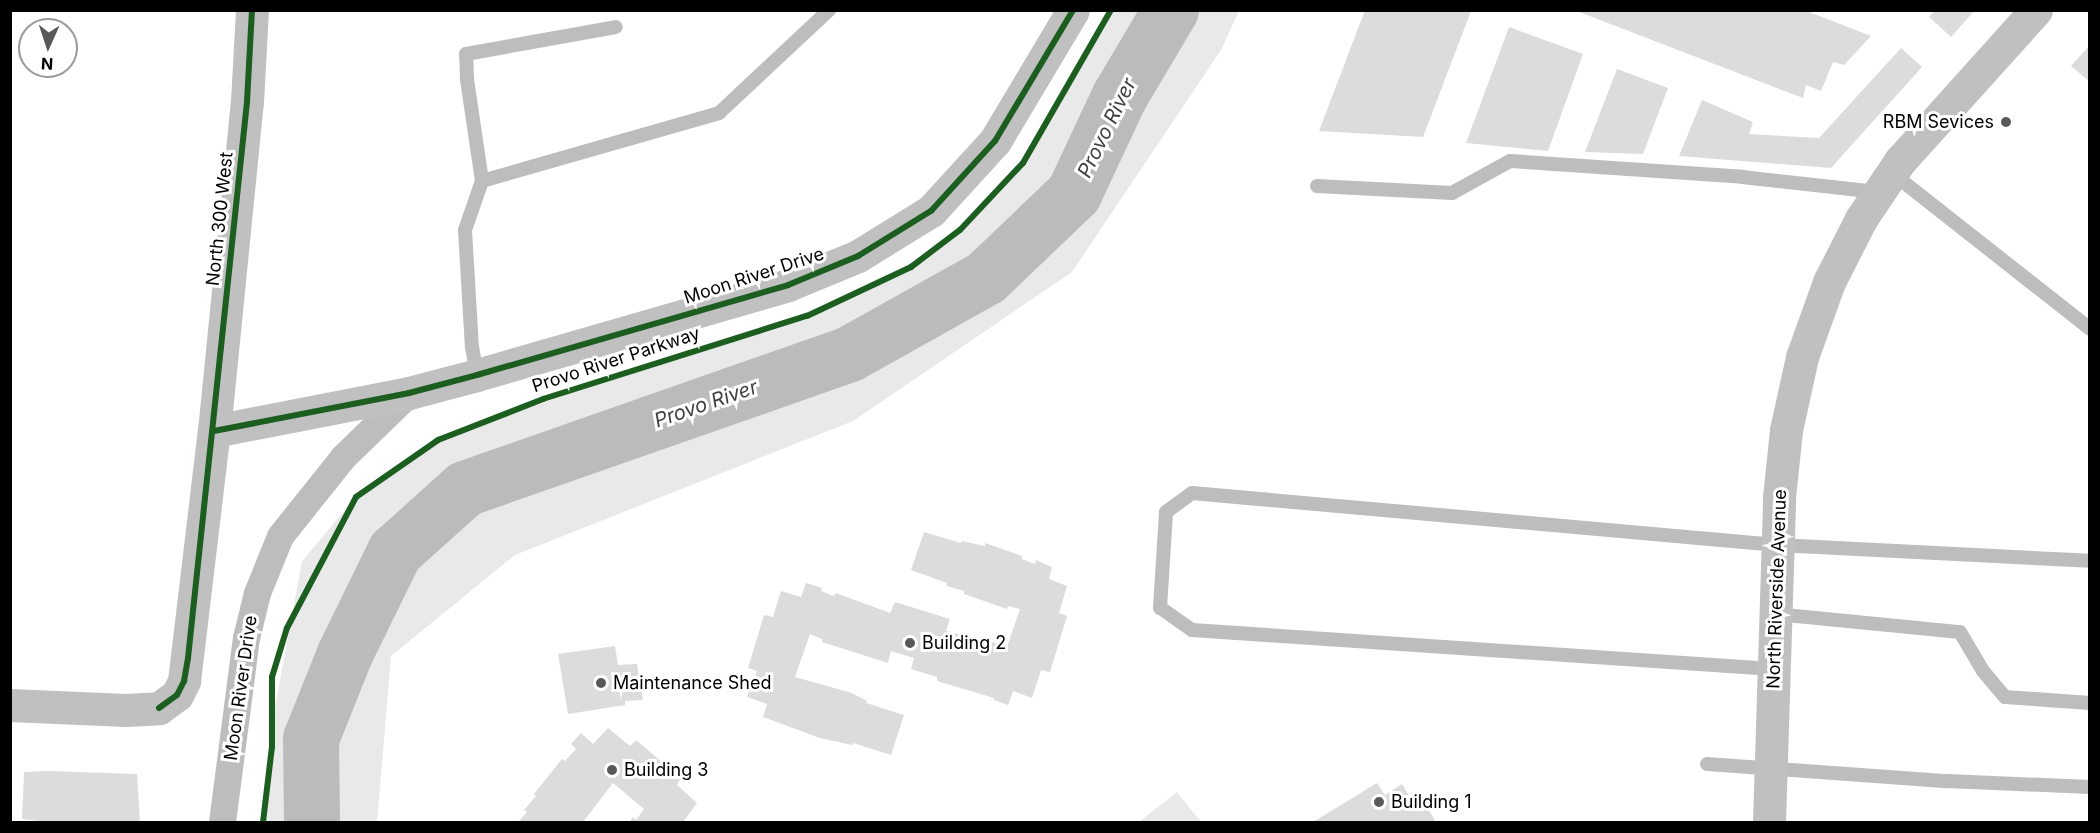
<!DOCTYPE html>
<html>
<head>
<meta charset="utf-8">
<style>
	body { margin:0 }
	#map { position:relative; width:2100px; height:833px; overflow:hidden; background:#fff; font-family:Inter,sans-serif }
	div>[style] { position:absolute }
	.green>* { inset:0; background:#e9e9e9 }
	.river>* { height:56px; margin:-28px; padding:0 28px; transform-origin:28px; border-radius:28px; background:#bbb }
	.building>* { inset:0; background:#dcdcdc }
	.lane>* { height:14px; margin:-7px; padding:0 7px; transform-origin:7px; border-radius:7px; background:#bdbdbd }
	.street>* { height:27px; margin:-13.5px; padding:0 13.5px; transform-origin:13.5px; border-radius:13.5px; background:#bdbdbd }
	.secondary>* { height:33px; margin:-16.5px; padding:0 16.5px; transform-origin:16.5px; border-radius:16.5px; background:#c0c0c0 }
	.cycleway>* { height:6px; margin:-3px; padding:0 3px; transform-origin:3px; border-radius:3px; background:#1b5e20 }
	.dots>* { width:16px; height:16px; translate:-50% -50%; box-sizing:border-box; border:3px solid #fff; border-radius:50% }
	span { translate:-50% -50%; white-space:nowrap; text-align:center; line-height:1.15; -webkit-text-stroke:6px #fff; paint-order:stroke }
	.poi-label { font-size:18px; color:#000 }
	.right { translate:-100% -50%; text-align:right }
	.left { translate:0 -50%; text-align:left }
	.street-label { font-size:18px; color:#000 }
	.water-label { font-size:20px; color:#3f3f3f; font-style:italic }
	.frame { position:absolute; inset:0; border:12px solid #000; pointer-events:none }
	.north { position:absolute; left:18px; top:18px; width:60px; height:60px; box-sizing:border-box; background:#fff; border:2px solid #999; border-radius:50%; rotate:183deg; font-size:16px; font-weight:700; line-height:24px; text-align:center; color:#000 }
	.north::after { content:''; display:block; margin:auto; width:21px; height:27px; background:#595959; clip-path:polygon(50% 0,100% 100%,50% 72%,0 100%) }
</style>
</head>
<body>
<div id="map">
	<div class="green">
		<div style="clip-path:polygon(1111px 11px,1239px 11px,1221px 50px,1072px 272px,853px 421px,515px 555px,391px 656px,377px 822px,262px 822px,274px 713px,302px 561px,356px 497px,438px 440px,684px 353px,807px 316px,911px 267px,960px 230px,1023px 163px)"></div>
		<div style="clip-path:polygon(1177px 792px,1201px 822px,1139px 822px)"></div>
	</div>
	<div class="river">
		<div style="left:312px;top:822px;width:83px;rotate:-90.7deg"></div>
		<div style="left:311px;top:739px;width:92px;rotate:-68.2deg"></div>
		<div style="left:345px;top:654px;width:114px;rotate:-63.9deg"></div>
		<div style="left:395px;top:552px;width:94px;rotate:-42deg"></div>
		<div style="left:465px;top:489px;width:408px;rotate:-19.3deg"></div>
		<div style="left:850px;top:354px;width:156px;rotate:-29.2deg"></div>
		<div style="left:986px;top:278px;width:122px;rotate:-43.7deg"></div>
		<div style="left:1074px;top:194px;width:108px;rotate:-64.9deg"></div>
		<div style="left:1120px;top:96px;width:100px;rotate:-59.3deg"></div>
	</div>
	<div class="building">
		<div style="clip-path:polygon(1365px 10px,1471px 11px,1423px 137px,1319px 131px)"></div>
		<div style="clip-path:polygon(1574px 10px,1804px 10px,1871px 36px,1844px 65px,1833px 62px,1821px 91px,1806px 85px,1803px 98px)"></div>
		<div style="clip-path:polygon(1935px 10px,1975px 10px,1951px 37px,1929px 17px)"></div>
		<div style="clip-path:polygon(1509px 27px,1583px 54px,1548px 151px,1466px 143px)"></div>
		<div style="clip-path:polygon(2090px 45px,2090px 82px,2071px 66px)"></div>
		<div style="clip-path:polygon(1901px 48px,1922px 67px,1831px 168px,1679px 156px,1702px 100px,1753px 122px,1749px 134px,1819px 138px)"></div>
		<div style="clip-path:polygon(1617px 69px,1668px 88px,1643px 154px,1585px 152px)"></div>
		<div style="clip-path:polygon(924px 532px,961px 543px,962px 541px,985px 546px,985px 543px,1022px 556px,1022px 559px,1035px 564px,1036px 560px,1052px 567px,1049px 579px,1067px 586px,1059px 613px,1067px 616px,1050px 672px,1041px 670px,1032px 698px,1013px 691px,1008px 705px,994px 700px,994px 698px,937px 681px,937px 677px,911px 669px,914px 658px,891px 651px,888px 663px,822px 642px,822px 639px,810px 634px,795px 677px,852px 693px,867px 701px,866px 703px,904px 715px,891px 755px,853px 743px,852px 745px,820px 738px,763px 717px,767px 704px,747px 697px,757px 671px,748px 668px,764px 615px,773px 617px,781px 591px,801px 597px,806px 583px,822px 588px,821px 591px,834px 596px,836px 593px,890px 613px,895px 602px,950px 619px,946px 631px,999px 644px,998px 647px,1006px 650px,1020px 609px,1008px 606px,1007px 609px,964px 594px,964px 591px,947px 586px,947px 583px,911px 570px)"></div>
		<div style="clip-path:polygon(615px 646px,618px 665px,637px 664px,643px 700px,625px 701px,625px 705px,568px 714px,558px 654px)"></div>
		<div style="clip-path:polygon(608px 728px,630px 746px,636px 740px,681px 778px,677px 785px,697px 803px,684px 821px,687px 822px,629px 822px,633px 817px,636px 820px,644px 809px,613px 783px,583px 822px,518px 822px,527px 812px,524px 810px,536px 796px,534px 794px,562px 759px,565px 761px,576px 749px,571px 744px,581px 733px,593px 744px)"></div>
		<div style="clip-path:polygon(48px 771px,137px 774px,140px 822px,47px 822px,22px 819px,24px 772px)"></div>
		<div style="clip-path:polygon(1377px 783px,1385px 795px,1402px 784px,1417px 809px,1425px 804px,1436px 822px,1313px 822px)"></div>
	</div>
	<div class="lane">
		<div style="left:1892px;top:173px;width:252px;rotate:38.2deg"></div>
		<div style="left:482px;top:181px;width:103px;rotate:-98.4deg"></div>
		<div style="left:467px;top:79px;width:25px;rotate:-92deg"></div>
		<div style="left:466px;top:54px;width:152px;rotate:-10.2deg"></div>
		<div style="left:1317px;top:186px;width:135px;rotate:3deg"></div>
		<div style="left:1452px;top:193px;width:66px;rotate:-28.9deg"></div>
		<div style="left:1510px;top:161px;width:233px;rotate:3.9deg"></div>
		<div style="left:1742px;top:177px;width:136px;rotate:6.3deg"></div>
		<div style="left:477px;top:375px;width:27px;rotate:-100deg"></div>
		<div style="left:472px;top:348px;width:118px;rotate:-93.4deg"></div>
		<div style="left:465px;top:230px;width:52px;rotate:-70.9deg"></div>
		<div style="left:482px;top:181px;width:247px;rotate:-16deg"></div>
		<div style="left:719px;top:113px;width:151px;rotate:-43.1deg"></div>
		<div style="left:1775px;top:614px;width:186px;rotate:5.6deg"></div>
		<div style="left:1960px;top:632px;width:45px;rotate:59.5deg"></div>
		<div style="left:1983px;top:671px;width:34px;rotate:50deg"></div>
		<div style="left:2005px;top:697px;width:85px;rotate:4deg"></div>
		<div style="left:1773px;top:669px;width:582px;rotate:-176.16deg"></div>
		<div style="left:1192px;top:630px;width:39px;rotate:-145deg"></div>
		<div style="left:1160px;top:608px;width:96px;rotate:-86.4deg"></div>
		<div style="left:1166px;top:512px;width:32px;rotate:-36deg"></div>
		<div style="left:1192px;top:493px;width:587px;rotate:5.08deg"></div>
		<div style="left:1777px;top:545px;width:313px;rotate:2.9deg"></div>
		<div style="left:1707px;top:764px;width:241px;rotate:4.1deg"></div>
		<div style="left:1947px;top:781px;width:143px;rotate:2.4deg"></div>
	</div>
	<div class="street">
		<div style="left:222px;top:822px;width:186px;rotate:-82.6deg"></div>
		<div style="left:246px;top:638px;width:46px;rotate:-76.3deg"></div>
		<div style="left:257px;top:593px;width:61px;rotate:-68deg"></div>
		<div style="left:280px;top:536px;width:101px;rotate:-51.4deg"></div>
		<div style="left:343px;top:457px;width:92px;rotate:-44.1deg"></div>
	</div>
	<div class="secondary">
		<div style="left:214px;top:431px;width:199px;rotate:-11deg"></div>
		<div style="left:409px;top:393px;width:70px;rotate:-14.8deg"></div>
		<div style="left:477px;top:375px;width:324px;rotate:-16.1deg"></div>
		<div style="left:788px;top:285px;width:76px;rotate:-22.5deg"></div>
		<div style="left:858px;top:256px;width:86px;rotate:-31.7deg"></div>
		<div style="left:931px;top:211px;width:95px;rotate:-47.6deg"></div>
		<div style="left:995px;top:141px;width:152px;rotate:-59.2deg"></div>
		<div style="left:10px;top:705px;width:116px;rotate:2.5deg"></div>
		<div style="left:126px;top:710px;width:33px;rotate:-3deg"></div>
		<div style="left:159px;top:708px;width:22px;rotate:-36deg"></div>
		<div style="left:177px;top:695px;width:16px;rotate:-63deg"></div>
		<div style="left:184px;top:681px;width:252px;rotate:-83.2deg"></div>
		<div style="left:214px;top:431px;width:331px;rotate:-84.3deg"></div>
		<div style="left:247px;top:102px;width:92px;rotate:-86.9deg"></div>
		<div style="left:1769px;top:822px;width:325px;rotate:-88.2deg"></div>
		<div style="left:1779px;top:497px;width:67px;rotate:-84deg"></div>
		<div style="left:1786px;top:430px;width:75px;rotate:-77.6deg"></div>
		<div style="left:1802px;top:357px;width:80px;rotate:-70.2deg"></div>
		<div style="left:1829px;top:282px;width:71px;rotate:-63.1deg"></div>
		<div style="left:1861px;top:219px;width:70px;rotate:-56.1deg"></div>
		<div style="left:1900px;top:161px;width:203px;rotate:-48deg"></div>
	</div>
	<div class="cycleway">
		<div style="left:214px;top:431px;width:199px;rotate:-11deg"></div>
		<div style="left:409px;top:393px;width:70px;rotate:-14.8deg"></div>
		<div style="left:477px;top:375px;width:324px;rotate:-16.1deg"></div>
		<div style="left:788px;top:285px;width:76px;rotate:-22.5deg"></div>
		<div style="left:858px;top:256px;width:86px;rotate:-31.7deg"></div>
		<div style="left:931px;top:211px;width:95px;rotate:-47.6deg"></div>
		<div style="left:995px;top:141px;width:152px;rotate:-59.2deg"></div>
		<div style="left:159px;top:708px;width:22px;rotate:-36deg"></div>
		<div style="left:177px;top:695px;width:16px;rotate:-63deg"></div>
		<div style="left:184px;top:681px;width:23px;rotate:-80deg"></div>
		<div style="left:188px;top:658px;width:559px;rotate:-83.94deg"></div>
		<div style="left:247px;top:102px;width:92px;rotate:-86.9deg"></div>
		<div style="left:263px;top:822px;width:76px;rotate:-83.2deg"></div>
		<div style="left:272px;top:747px;width:70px;rotate:-90deg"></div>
		<div style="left:272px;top:677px;width:51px;rotate:-73deg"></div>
		<div style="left:287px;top:628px;width:148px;rotate:-62.2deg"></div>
		<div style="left:356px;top:497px;width:100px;rotate:-34.8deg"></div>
		<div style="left:438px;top:440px;width:113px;rotate:-21.3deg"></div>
		<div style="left:543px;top:399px;width:277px;rotate:-17.5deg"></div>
		<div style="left:807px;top:316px;width:115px;rotate:-25.2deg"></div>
		<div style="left:911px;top:267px;width:61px;rotate:-37.1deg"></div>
		<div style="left:960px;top:230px;width:92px;rotate:-46.8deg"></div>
		<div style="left:1023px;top:163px;width:177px;rotate:-60.1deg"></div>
	</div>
	<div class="dots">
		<div style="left:2006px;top:122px;background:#595959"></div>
		<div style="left:910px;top:643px;background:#595959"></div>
		<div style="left:601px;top:683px;background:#595959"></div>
		<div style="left:612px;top:770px;background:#595959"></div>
		<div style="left:1379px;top:802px;background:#595959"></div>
	</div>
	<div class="poi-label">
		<span class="right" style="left:1994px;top:122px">RBM Sevices</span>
		<span class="left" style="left:922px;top:643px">Building 2</span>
		<span class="left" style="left:613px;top:683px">Maintenance Shed</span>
		<span class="left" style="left:624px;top:770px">Building 3</span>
		<span class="left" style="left:1391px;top:802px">Building 1</span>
	</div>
	<div class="street-label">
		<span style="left:220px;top:219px;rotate:-84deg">North 300 West</span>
		<span style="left:754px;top:276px;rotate:-18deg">Moon River Drive</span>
		<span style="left:616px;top:360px;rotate:-18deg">Provo River Parkway</span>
		<span style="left:1777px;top:589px;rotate:-88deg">North Riverside Avenue</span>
		<span style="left:241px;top:688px;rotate:-82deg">Moon River Drive</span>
	</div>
	<div class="water-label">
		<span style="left:1107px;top:128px;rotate:-64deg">Provo River</span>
		<span style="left:706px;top:404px;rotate:-19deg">Provo River</span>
	</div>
	<div class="frame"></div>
	<div class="north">N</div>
</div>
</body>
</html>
